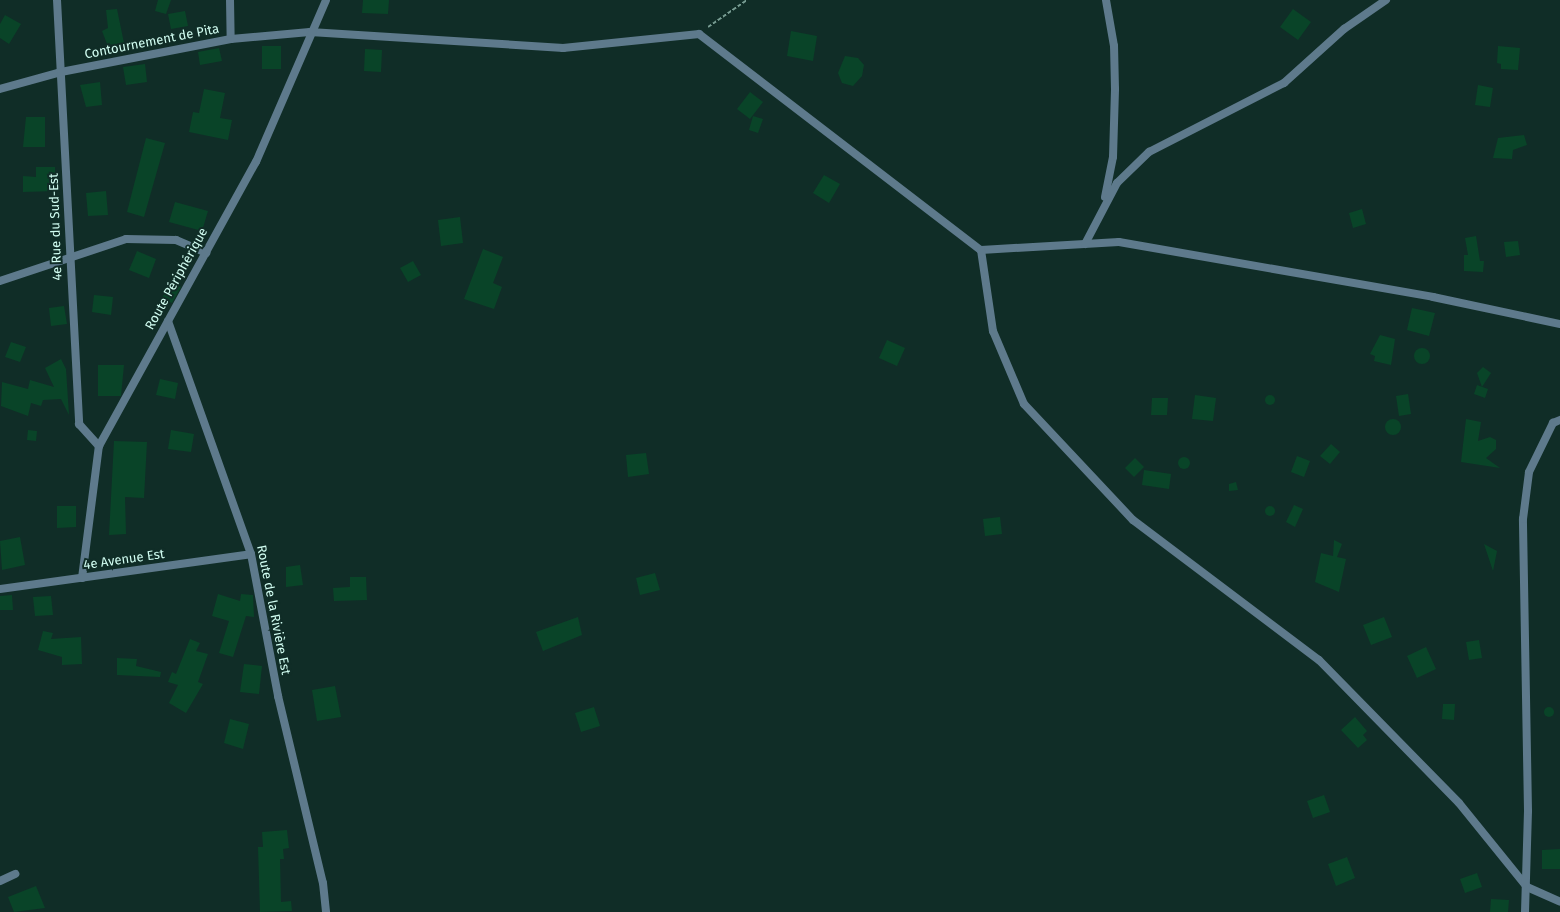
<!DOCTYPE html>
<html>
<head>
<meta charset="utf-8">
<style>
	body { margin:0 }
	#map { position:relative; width:1560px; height:912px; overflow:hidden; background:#102d27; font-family:"Fira Sans",sans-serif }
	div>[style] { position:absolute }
	.building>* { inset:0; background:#094428 }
	.round { border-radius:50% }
	.path>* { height:2px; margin-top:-1px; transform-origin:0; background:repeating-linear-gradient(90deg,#779c92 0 4px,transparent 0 6px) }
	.street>* { height:8px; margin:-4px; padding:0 4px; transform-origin:4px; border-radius:4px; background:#5e7a8c }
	span { translate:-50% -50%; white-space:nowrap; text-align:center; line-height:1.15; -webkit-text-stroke:4px #102d27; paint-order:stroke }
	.street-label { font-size:13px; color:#d2fef2 }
</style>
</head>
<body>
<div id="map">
	<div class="building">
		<div style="clip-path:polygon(158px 0,171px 0,166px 14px,155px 11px)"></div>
		<div style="clip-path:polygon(363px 0,389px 0,388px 14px,362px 13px)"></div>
		<div style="clip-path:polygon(117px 9px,124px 43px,109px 49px,102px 31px,108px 28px,106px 10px)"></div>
		<div style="clip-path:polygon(1293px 9px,1311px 22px,1298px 40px,1280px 27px)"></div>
		<div style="clip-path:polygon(185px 11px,188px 26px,171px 29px,168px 14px)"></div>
		<div style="clip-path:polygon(5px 15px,21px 24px,9px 44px,0 38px,0 24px)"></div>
		<div style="clip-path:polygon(791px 31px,817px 36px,813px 61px,787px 56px)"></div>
		<div style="clip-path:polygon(262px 46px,281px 46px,281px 69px,262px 69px)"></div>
		<div style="clip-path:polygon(1498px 46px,1520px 48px,1518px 70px,1501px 69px,1501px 64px,1497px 63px)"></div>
		<div style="clip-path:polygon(219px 48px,222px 61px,200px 65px,198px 52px)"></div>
		<div style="clip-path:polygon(365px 49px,382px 50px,381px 72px,364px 71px)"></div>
		<div style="clip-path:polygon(845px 56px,858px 58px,864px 65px,862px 76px,853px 86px,842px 83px,838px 73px)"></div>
		<div style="clip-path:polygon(145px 64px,147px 82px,126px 85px,123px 67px)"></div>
		<div style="clip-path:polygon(100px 82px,102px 105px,86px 107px,80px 85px)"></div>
		<div style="clip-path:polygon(1478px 85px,1493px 88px,1490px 107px,1475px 105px)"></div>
		<div style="clip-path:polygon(204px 89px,225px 93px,220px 118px,232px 120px,228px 140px,189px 132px,193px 112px,199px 113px)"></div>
		<div style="clip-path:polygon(750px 92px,763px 102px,750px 119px,737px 109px)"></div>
		<div style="clip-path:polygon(753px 116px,763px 119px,758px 133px,749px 130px)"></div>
		<div style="clip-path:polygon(26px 117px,45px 117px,45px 147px,23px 147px)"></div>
		<div style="clip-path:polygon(1524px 135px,1527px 145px,1513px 150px,1512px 159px,1493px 158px,1498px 138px)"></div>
		<div style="clip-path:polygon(146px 138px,165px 143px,144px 217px,127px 212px)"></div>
		<div style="clip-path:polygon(36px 167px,55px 167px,56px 191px,23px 192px,23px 176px,36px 177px)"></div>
		<div style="clip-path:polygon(824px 175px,840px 184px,829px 203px,813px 193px)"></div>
		<div style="clip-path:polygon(106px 191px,108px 215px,88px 216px,86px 193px)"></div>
		<div style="clip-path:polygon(175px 202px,208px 211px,202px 231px,169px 222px)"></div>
		<div style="clip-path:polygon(1362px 209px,1366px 224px,1353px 228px,1349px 213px)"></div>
		<div style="clip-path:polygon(460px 217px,463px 243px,441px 246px,438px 220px)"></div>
		<div style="clip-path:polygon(1476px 236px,1480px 261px,1484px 261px,1483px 272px,1464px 271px,1464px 255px,1468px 255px,1465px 238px)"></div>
		<div style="clip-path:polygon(1518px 241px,1520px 255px,1506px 257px,1504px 242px)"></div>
		<div style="clip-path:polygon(483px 249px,503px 257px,493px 283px,502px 287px,494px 309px,464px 299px)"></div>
		<div style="clip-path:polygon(137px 251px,156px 259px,149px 278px,129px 270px)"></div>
		<div style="clip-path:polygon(413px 261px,421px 275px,408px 282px,400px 268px)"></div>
		<div style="clip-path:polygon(171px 282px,181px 287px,172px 303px,162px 298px)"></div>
		<div style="clip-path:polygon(94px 295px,113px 297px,111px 315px,92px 312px)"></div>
		<div style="clip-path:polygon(64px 306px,67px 324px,51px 326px,49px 308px)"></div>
		<div style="clip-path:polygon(1412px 308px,1435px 313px,1429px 336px,1407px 330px)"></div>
		<div style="clip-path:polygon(1380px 335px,1395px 339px,1391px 365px,1374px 361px,1375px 356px,1370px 354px)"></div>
		<div style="clip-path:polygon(887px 340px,905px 348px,897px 366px,879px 358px)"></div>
		<div style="clip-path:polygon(11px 342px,26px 347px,20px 362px,5px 357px)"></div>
		<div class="round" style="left:1414px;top:348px;width:16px;height:16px"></div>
		<div style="clip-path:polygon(61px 359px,66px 369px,69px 415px,61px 399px,43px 400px,41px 406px,31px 403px,28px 416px,1px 406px,2px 382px,28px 389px,30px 380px,54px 387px,45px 368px)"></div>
		<div style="clip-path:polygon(98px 365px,124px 365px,121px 396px,98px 396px)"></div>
		<div style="clip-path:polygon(1483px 367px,1491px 373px,1482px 387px,1477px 373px)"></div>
		<div style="clip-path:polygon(160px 379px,178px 383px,175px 399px,156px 395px)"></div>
		<div style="clip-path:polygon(1477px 385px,1488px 389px,1485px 398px,1474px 394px)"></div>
		<div style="clip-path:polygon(1408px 394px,1411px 414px,1399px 416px,1396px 396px)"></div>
		<div class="round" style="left:1265px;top:395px;width:10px;height:10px"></div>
		<div style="clip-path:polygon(1195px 395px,1216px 398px,1213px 421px,1192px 419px)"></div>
		<div style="clip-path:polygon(1152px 398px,1168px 398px,1167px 415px,1151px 415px)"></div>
		<div style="clip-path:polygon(1466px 419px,1481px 422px,1478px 441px,1490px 437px,1496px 440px,1496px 449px,1486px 458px,1500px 468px,1461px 462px)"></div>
		<div class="round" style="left:1385px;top:419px;width:16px;height:16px"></div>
		<div style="clip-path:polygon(28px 430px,37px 431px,36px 441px,27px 440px)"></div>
		<div style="clip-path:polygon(171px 430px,194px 434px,191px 452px,168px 449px)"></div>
		<div style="clip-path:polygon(114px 441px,147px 442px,144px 498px,125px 497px,126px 534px,109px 535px)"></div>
		<div style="clip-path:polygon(1331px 444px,1340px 452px,1330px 464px,1320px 456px)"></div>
		<div style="clip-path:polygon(646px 453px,649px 474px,628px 477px,626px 455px)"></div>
		<div style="clip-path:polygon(1297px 456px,1310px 461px,1304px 477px,1291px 472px)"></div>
		<div class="round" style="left:1178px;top:457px;width:12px;height:12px"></div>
		<div style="clip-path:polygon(1135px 458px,1144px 467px,1134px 477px,1125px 468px)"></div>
		<div style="clip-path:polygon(1144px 470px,1171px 474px,1169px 489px,1142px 485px)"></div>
		<div style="clip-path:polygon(1236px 482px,1238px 490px,1229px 491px,1229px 484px)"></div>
		<div style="clip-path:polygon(1294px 505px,1303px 509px,1295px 527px,1286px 522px)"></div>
		<div class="round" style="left:1265px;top:506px;width:10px;height:10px"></div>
		<div style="clip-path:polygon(57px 506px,76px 506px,76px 527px,57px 528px)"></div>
		<div style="clip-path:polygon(1000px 517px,1002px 534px,985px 536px,983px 519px)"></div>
		<div style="clip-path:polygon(20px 537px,25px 565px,2px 570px,0 541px)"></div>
		<div style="clip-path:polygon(1334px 540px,1342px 544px,1337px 557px,1346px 559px,1339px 592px,1315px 582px,1321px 553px,1333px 556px)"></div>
		<div style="clip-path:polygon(1484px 544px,1497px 551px,1493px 571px)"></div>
		<div style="clip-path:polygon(300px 565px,303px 585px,286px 587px,286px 567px)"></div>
		<div style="clip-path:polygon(655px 573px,660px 590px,640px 595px,636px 578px)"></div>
		<div style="clip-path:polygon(350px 577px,366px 577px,367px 600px,334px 601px,333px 588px,350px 587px)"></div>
		<div style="clip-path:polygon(218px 594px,240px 601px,241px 594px,253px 595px,254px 617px,246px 616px,233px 657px,219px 653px,229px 621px,212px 616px)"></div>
		<div style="clip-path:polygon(12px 595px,13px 610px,0 610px,0 596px)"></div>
		<div style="clip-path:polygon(51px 596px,53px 615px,35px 616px,33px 597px)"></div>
		<div style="clip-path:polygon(578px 617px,582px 635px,543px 651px,536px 632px)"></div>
		<div style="clip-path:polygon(1384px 617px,1392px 637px,1371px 645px,1363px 625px)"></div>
		<div style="clip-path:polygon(43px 631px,53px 633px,51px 639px,81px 637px,82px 664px,62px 665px,62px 657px,38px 650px)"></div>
		<div style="clip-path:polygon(190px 639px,200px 643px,196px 651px,208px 654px,198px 682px,203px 684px,186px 713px,169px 703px,178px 685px,168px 682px,172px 672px,176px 674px)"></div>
		<div style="clip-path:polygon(1479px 640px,1482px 658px,1469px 660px,1466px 642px)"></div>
		<div style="clip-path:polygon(1426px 647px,1436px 669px,1417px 678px,1407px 656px)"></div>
		<div style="clip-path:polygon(117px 658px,137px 659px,136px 666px,161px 672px,160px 677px,117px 675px)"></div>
		<div style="clip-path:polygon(244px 664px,262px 666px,259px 694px,240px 692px)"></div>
		<div style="clip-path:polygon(335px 686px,341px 717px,317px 721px,312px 690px)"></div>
		<div style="clip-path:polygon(1443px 704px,1455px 704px,1454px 720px,1442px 719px)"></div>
		<div class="round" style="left:1544px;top:707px;width:10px;height:10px"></div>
		<div style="clip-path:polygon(594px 707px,600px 726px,581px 732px,575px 713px)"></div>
		<div style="clip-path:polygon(1355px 717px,1367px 731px,1363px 735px,1367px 740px,1358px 748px,1341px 730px)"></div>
		<div style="clip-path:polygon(230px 719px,249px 724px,243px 749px,224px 743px)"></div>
		<div style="clip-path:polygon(1324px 795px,1330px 812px,1313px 818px,1307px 801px)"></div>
		<div style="clip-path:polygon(287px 830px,289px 848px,283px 849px,284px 859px,280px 859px,281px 902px,291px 901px,292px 911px,260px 912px,258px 847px,263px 847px,262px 832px)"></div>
		<div style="clip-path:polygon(1560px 849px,1560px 869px,1542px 869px,1542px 850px)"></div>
		<div style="clip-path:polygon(1347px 857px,1355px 878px,1336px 886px,1328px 864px)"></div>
		<div style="clip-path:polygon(1477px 873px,1482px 887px,1465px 893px,1460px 879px)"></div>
		<div style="clip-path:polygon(36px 886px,45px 908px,14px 912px,8px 897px)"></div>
		<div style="clip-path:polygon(1491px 899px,1509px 900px,1508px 912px,1490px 912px)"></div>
	</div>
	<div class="path">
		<div style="left:708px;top:27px;width:47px;rotate:-34.7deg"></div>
	</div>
	<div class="street">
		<div style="left:57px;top:0;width:425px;rotate:87deg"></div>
		<div style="left:79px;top:424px;width:30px;rotate:48deg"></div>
		<div style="left:230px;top:0;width:39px;rotate:89deg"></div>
		<div style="left:0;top:89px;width:63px;rotate:-15.6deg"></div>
		<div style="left:61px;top:72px;width:173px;rotate:-11deg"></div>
		<div style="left:231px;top:39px;width:79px;rotate:-5.1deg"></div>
		<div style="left:310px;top:32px;width:254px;rotate:3.6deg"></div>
		<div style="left:563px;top:48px;width:137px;rotate:-5.9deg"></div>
		<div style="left:699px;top:34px;width:355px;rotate:37.5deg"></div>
		<div style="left:981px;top:250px;width:138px;rotate:-3.3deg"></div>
		<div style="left:1119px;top:242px;width:319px;rotate:9.9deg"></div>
		<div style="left:1433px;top:297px;width:130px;rotate:12deg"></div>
		<div style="left:1105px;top:197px;width:41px;rotate:-78.7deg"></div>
		<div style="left:1113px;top:157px;width:68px;rotate:-88.3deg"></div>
		<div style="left:1115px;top:89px;width:43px;rotate:-91.3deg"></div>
		<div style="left:1114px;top:46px;width:47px;rotate:-99.9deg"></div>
		<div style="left:1085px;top:244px;width:69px;rotate:-62.3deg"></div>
		<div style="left:1117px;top:183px;width:45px;rotate:-44.1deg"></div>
		<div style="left:1149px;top:152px;width:152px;rotate:-27.1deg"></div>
		<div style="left:1284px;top:83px;width:81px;rotate:-42deg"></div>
		<div style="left:1344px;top:29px;width:51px;rotate:-34.6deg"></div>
		<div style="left:981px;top:250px;width:82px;rotate:81.6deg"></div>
		<div style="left:993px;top:331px;width:79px;rotate:67deg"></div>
		<div style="left:1024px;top:404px;width:159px;rotate:46.8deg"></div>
		<div style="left:1133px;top:520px;width:233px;rotate:37deg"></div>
		<div style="left:1319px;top:660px;width:200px;rotate:45.6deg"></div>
		<div style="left:1459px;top:803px;width:108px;rotate:51deg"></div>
		<div style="left:1527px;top:887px;width:36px;rotate:24deg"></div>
		<div style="left:0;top:281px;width:133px;rotate:-18.4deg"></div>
		<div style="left:126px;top:239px;width:50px;rotate:1.1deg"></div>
		<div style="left:176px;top:240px;width:33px;rotate:23deg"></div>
		<div style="left:168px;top:321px;width:247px;rotate:70.4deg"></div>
		<div style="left:251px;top:554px;width:145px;rotate:79.2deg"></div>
		<div style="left:278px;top:696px;width:192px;rotate:76.5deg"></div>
		<div style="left:323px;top:883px;width:29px;rotate:84deg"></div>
		<div style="left:82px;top:578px;width:133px;rotate:-82.7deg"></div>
		<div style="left:99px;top:446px;width:325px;rotate:-61.1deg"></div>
		<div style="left:256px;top:162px;width:176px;rotate:-66.6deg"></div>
		<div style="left:0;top:589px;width:253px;rotate:-7.9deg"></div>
		<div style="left:0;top:881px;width:17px;rotate:-25deg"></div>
		<div style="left:1525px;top:912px;width:101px;rotate:-88.3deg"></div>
		<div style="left:1528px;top:811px;width:292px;rotate:-91deg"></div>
		<div style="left:1523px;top:519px;width:47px;rotate:-82.7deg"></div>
		<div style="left:1529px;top:472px;width:55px;rotate:-63.9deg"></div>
		<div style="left:1553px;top:423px;width:8px;rotate:-23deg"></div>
	</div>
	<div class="street-label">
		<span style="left:152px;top:42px;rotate:-11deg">Contournement de Pita</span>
		<span style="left:56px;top:227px;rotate:-92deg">4e Rue du Sud-Est</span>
		<span style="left:177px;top:279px;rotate:-61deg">Route Périphérique</span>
		<span style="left:124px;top:560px;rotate:-8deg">4e Avenue Est</span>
		<span style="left:273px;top:610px;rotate:79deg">Route de la Rivière Est</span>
	</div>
</div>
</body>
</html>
